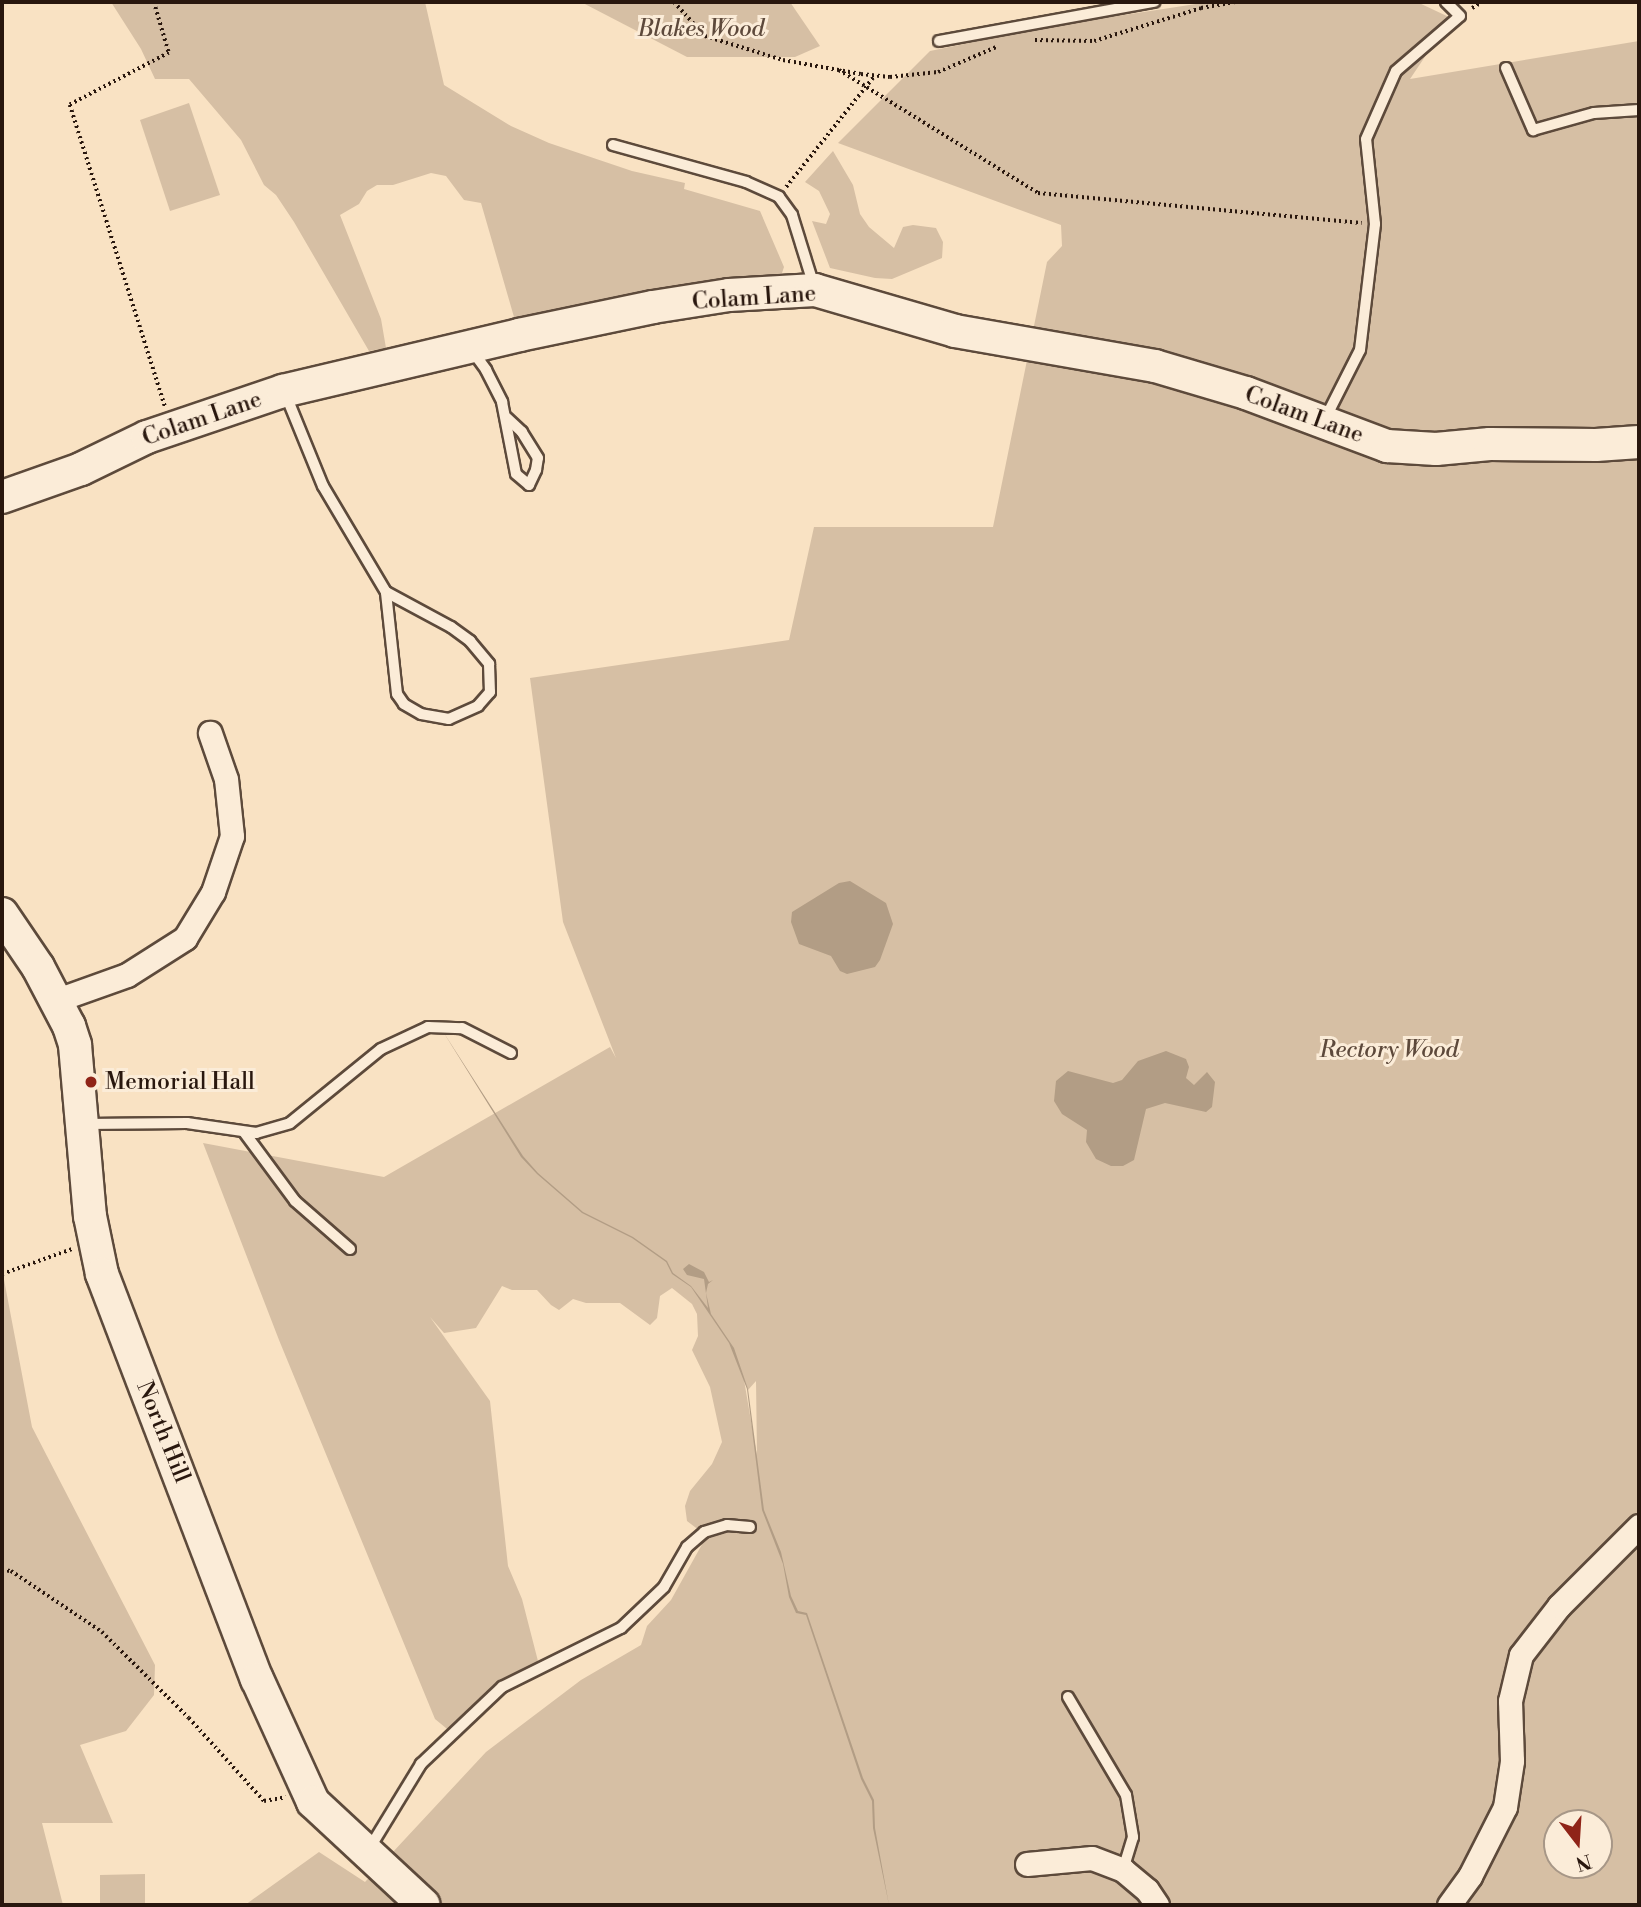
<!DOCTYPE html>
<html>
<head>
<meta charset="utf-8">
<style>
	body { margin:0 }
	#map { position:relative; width:1641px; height:1907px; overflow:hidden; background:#f9e2c3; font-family:"Libre Bodoni",serif }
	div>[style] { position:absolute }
	.green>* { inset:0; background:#d6bfa4 }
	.water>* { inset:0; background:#b29d85 }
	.path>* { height:3.5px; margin-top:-1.75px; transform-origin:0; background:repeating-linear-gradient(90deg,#29170e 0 2px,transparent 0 5.5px) }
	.roads { filter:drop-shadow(2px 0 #5d4a3b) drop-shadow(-2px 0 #5d4a3b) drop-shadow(0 2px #5d4a3b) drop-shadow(0 -2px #5d4a3b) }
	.lane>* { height:10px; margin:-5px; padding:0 5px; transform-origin:5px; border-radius:5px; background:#fbecd8 }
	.street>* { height:23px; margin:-11.5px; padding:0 11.5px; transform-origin:11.5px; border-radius:11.5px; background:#fbecd8 }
	.secondary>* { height:32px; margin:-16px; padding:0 16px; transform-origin:16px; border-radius:16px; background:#fbecd8 }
	.dots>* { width:19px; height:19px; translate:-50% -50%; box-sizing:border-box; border:4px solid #fbecd8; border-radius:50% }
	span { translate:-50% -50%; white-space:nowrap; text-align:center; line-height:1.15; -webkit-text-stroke:6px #fbecd8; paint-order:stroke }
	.park-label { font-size:23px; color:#5d493b; font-style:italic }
	.street-label { font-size:23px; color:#29170e }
	.poi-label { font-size:23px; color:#29170e }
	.left { translate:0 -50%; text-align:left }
	.frame { position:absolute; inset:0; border:4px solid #29170e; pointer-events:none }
	.north { position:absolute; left:1543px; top:1809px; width:70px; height:70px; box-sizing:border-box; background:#fbecd8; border:2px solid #a79787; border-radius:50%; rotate:163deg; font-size:19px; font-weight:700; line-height:28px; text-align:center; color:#29170e }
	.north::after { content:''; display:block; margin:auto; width:24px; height:32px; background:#8f2418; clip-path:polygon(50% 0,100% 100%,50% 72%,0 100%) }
</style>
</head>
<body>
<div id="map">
	<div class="green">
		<div style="clip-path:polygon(111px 2px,425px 2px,444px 85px,511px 126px,549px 143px,632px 171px,685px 183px,684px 189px,760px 211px,784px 267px,782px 273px,780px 276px,516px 324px,481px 203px,464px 200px,446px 176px,431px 173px,393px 185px,377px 185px,367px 191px,359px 204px,340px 215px,381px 319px,386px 348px,369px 351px,294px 222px,276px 195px,264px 185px,241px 140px,189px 79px,155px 79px,141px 49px)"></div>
		<div style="clip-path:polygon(581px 2px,790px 2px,820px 46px,795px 57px,687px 57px)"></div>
		<div style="clip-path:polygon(evenodd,1209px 2px,1417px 2px,1451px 18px,1410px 79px,1639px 41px,1639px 1905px,245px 1905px,319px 1852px,365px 1882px,486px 1752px,581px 1680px,641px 1645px,647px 1626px,671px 1600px,705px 1539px,704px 1534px,687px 1521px,685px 1506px,690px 1491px,712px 1464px,722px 1442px,710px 1387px,692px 1350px,698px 1336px,697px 1314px,692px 1304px,672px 1288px,660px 1296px,657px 1318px,650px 1325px,620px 1303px,586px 1303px,573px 1299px,559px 1310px,551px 1305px,537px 1290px,512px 1290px,502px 1286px,476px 1328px,444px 1333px,430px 1317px,490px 1401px,508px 1566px,522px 1599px,539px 1665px,494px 1692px,452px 1733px,435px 1719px,279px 1340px,203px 1143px,384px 1177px,610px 1047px,616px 1058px,563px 922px,530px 678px,789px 640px,814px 527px,993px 527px,1047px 262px,1062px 246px,1061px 225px,838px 143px,930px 51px,1052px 26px,1209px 2px,744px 1380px,748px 1390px,756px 1381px,757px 1456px,744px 1380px,1209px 2px,1557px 1823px,1599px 1823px,1599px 1865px,1557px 1865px,1557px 1823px)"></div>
		<div style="clip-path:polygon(189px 103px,220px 195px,170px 211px,140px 120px)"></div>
		<div style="clip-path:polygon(833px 151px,853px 185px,860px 214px,869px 227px,894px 248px,903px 227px,913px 225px,936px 228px,943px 242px,942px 258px,892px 279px,875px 278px,830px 268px,812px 221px,826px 224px,830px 214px,819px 191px,805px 182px)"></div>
		<div style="clip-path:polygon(2px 1269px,32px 1427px,155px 1665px,154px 1695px,126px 1731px,80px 1745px,113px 1823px,42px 1823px,63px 1905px,2px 1905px)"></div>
		<div style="clip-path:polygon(145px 1874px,145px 1905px,100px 1905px,100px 1875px)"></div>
	</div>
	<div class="water">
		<div style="clip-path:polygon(850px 881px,886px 903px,893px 924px,880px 960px,875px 967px,847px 974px,840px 971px,831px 956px,799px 944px,791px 922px,792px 912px,839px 883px)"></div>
		<div style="clip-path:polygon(442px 1030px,523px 1156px,538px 1173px,583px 1212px,633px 1237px,667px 1261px,673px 1273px,691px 1286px,708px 1308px,704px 1279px,687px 1275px,683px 1269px,689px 1264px,704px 1272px,709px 1282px,713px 1280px,708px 1284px,706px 1293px,711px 1314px,734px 1348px,748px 1389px,764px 1510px,781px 1552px,791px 1596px,798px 1611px,807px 1613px,863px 1778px,874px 1800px,875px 1828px,889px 1905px,873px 1828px,872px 1801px,861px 1779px,806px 1615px,796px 1613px,789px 1597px,783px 1564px,762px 1510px,747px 1389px,729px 1343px,691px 1287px,672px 1274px,666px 1262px,632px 1238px,582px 1213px,537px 1174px,521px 1157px)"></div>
		<div style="clip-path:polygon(1166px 1051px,1186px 1059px,1189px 1067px,1186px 1078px,1194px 1085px,1207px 1072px,1215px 1082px,1212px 1107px,1206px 1112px,1165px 1103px,1146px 1109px,1134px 1160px,1123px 1166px,1111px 1166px,1096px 1159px,1086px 1142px,1087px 1130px,1062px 1114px,1054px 1101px,1056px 1081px,1068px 1071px,1113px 1083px,1122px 1080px,1138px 1061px)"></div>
	</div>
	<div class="path">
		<div style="left:154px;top:2px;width:53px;rotate:73.6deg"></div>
		<div style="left:169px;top:53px;width:112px;rotate:152.3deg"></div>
		<div style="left:70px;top:105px;width:317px;rotate:72.5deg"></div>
		<div style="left:674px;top:2px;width:46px;rotate:47.6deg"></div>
		<div style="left:705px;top:36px;width:82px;rotate:17.1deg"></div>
		<div style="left:783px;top:60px;width:79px;rotate:10.2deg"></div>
		<div style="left:861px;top:74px;width:29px;rotate:6deg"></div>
		<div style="left:890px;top:77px;width:48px;rotate:-5.9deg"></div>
		<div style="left:938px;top:72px;width:63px;rotate:-23.3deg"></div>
		<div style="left:1472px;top:8px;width:12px;rotate:-31deg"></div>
		<div style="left:1035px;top:40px;width:59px;rotate:1deg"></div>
		<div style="left:1094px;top:41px;width:112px;rotate:-17.1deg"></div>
		<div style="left:1201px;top:8px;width:36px;rotate:-10deg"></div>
		<div style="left:839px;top:70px;width:234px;rotate:31.7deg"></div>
		<div style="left:1038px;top:193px;width:325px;rotate:5.3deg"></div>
		<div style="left:786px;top:187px;width:143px;rotate:-51.5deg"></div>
		<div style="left:2px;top:1274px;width:74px;rotate:-19.7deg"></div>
		<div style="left:2px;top:1570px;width:9px;rotate:6deg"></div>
		<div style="left:11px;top:1571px;width:110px;rotate:33.8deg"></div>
		<div style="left:102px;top:1632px;width:122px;rotate:44.7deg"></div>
		<div style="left:189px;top:1718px;width:112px;rotate:47.9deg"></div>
		<div style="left:264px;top:1801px;width:22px;rotate:-10deg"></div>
	</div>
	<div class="roads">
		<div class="lane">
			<div style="left:939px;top:41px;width:219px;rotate:-10.3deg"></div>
			<div style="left:1506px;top:68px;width:68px;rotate:66.5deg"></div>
			<div style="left:1533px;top:130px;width:63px;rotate:-15.6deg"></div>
			<div style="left:1594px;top:113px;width:45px;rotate:-3.8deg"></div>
			<div style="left:613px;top:145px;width:138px;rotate:15.5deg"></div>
			<div style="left:746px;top:182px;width:36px;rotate:24deg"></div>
			<div style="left:779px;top:197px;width:22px;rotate:54deg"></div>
			<div style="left:792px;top:215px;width:74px;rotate:72.8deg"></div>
			<div style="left:471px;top:349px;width:26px;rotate:54deg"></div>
			<div style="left:486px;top:370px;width:36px;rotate:63deg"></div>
			<div style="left:502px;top:402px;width:73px;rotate:79deg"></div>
			<div style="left:516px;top:474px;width:17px;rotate:40deg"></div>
			<div style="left:529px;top:485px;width:17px;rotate:-65deg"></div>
			<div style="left:536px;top:470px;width:12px;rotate:-81deg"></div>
			<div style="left:538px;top:458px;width:31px;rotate:-122deg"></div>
			<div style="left:522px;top:432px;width:21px;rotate:-137deg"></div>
			<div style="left:285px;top:393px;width:100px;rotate:67.8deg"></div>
			<div style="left:323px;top:486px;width:123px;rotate:59.3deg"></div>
			<div style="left:386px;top:592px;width:74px;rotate:28.3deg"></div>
			<div style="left:451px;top:627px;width:24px;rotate:36deg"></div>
			<div style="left:470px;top:641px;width:30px;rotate:50deg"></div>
			<div style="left:489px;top:664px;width:28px;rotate:88deg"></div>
			<div style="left:490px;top:692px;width:18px;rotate:131deg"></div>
			<div style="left:478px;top:706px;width:32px;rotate:156deg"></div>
			<div style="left:449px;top:719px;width:28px;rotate:-170deg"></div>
			<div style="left:421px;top:714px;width:20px;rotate:-150deg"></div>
			<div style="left:404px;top:704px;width:12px;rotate:-125deg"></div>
			<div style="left:397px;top:694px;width:103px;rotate:-96.2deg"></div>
			<div style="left:1325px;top:419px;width:77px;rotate:-63.1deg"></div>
			<div style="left:1360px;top:350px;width:127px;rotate:-83.2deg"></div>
			<div style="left:1375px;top:224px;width:85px;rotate:-96deg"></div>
			<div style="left:1366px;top:139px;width:74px;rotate:-66.2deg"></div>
			<div style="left:1396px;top:71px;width:84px;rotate:-40.7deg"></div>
			<div style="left:1460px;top:16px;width:20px;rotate:-135deg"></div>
			<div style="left:86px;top:1124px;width:101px;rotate:-0.6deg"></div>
			<div style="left:187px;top:1123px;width:70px;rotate:8.2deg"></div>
			<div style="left:256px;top:1133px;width:35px;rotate:-16deg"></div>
			<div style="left:290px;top:1123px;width:117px;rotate:-39.1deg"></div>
			<div style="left:381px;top:1049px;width:52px;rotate:-25.1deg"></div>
			<div style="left:428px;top:1027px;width:34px;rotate:2deg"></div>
			<div style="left:462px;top:1028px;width:55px;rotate:27deg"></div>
			<div style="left:244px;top:1132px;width:86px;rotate:53.5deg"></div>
			<div style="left:295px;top:1201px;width:73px;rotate:41.1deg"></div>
			<div style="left:1068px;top:1697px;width:114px;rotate:59.4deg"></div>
			<div style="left:1126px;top:1795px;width:43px;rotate:80.5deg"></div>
			<div style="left:1133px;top:1837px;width:34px;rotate:107deg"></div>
			<div style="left:369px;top:1849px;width:100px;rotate:-58.5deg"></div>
			<div style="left:421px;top:1764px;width:112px;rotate:-43.5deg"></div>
			<div style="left:502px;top:1687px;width:133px;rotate:-26.4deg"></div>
			<div style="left:621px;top:1628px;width:59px;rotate:-43.6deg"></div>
			<div style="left:664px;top:1587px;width:46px;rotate:-60.1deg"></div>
			<div style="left:687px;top:1547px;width:23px;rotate:-41deg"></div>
			<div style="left:704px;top:1532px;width:24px;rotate:-17deg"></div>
			<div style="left:727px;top:1525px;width:23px;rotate:5deg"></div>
		</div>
		<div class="street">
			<div style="left:57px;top:1000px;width:74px;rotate:-19.7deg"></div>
			<div style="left:127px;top:975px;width:69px;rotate:-32.5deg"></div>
			<div style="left:185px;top:938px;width:54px;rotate:-58.7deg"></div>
			<div style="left:213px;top:892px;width:59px;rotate:-71.3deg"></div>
			<div style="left:232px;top:836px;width:57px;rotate:-96deg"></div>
			<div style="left:226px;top:779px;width:49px;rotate:-109.2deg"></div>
			<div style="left:1027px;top:1864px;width:65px;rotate:-5.3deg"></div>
			<div style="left:1092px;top:1858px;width:33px;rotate:21deg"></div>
			<div style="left:1123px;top:1870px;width:31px;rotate:40deg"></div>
			<div style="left:1147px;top:1890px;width:18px;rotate:56deg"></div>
			<div style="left:1449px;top:1905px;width:36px;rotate:-54deg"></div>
			<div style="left:1470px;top:1876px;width:77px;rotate:-63.1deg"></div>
			<div style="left:1505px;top:1807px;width:47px;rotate:-81.3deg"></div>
			<div style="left:1512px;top:1761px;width:60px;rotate:-91.9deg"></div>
			<div style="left:1510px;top:1701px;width:47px;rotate:-76.6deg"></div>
			<div style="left:1521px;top:1655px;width:62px;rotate:-52.2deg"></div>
			<div style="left:1559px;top:1606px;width:113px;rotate:-45deg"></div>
		</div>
		<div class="secondary">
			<div style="left:2px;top:497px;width:84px;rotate:-19.5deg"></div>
			<div style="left:81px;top:469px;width:73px;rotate:-25.9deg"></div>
			<div style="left:147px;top:437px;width:144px;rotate:-18.7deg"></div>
			<div style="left:283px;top:391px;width:243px;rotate:-13.3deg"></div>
			<div style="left:519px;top:335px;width:137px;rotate:-11.8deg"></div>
			<div style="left:653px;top:307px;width:77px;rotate:-9deg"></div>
			<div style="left:729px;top:295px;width:86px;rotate:-3.3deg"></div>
			<div style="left:815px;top:290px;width:146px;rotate:16.3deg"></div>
			<div style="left:955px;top:331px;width:203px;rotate:9.9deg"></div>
			<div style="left:1155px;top:366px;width:95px;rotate:16.5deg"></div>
			<div style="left:1246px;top:393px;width:151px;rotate:20.6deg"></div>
			<div style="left:1387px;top:446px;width:49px;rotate:3.5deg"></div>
			<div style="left:1436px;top:449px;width:54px;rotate:-5.3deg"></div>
			<div style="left:1490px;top:444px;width:106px;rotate:0.5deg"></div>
			<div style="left:1596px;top:445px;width:43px;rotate:-4deg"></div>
			<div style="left:2px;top:914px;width:64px;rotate:55.8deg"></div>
			<div style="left:38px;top:967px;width:67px;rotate:62.3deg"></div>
			<div style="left:69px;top:1026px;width:20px;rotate:72deg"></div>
			<div style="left:75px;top:1045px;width:172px;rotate:85deg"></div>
			<div style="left:90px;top:1216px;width:59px;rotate:78.3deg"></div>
			<div style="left:102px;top:1274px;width:434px;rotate:69.1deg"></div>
			<div style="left:257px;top:1679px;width:135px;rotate:65.5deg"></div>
			<div style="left:313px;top:1802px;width:151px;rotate:42.9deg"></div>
		</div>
	</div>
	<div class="dots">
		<div style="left:91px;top:1082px;background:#8f2418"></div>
	</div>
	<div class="park-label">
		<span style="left:701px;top:29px">Blakes Wood</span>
		<span style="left:1389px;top:1050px">Rectory Wood</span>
	</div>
	<div class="street-label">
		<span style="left:754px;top:298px;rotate:-4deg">Colam Lane</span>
		<span style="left:1304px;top:415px;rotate:20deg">Colam Lane</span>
		<span style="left:202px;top:419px;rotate:-19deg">Colam Lane</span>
		<span style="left:163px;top:1432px;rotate:68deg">North Hill</span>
	</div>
	<div class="poi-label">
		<span class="left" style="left:105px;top:1082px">Memorial Hall</span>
	</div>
	<div class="frame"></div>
	<div class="north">N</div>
</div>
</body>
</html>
